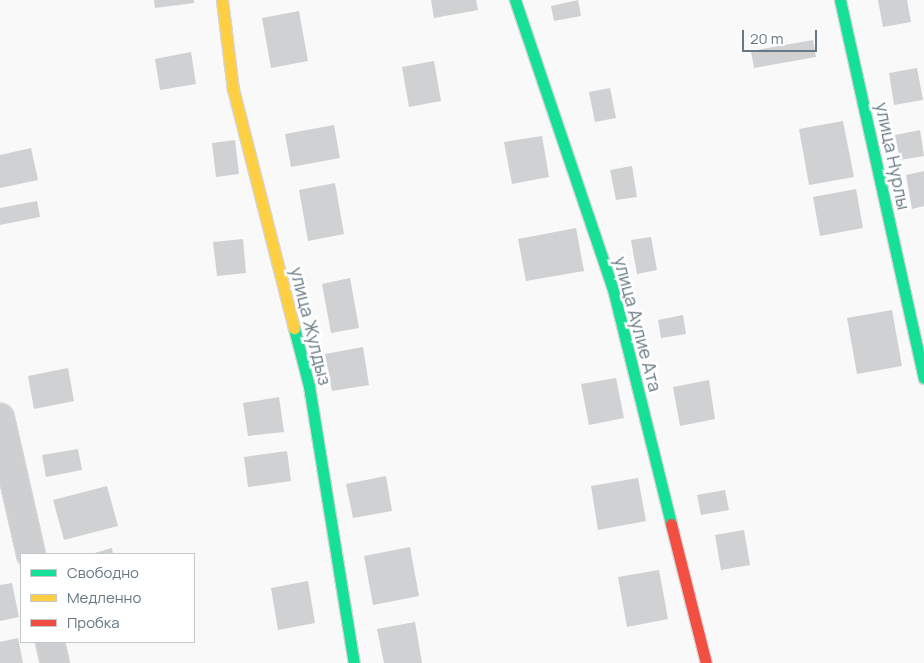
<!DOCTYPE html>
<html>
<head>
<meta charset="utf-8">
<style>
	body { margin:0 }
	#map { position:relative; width:924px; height:663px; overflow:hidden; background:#f9f9f9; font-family:Manrope,sans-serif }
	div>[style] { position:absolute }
	.building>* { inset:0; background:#cfd1d2 }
	.roads { filter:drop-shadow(1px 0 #d5d6d7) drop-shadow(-1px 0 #d5d6d7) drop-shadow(0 1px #d5d6d7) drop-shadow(0 -1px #d5d6d7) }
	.street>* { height:28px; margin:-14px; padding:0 14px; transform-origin:14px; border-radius:14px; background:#cecfd0 }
	.fast>* { height:11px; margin:-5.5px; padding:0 5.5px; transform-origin:5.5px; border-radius:5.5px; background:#16e098 }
	.slow>* { height:11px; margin:-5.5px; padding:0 5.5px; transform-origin:5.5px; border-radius:5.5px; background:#ffcf43 }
	.jam>* { height:11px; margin:-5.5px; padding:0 5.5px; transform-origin:5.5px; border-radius:5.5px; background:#f24e42 }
	span { translate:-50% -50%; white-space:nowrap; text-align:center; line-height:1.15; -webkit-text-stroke:5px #fff; paint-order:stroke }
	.street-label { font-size:18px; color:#657883 }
	.legend { position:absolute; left:20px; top:553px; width:175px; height:90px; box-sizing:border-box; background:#fff; border:1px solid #c1c9cd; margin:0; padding:6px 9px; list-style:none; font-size:15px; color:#657883 }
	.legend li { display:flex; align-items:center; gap:10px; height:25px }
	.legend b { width:25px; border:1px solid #c1c9cd }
	.scale { position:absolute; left:742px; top:30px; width:75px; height:22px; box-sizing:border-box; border:2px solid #657883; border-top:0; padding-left:6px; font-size:15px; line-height:18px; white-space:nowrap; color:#657883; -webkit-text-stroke:4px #fff; paint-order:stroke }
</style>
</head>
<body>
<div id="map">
	<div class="building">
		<div style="clip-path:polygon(154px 0,194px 0,194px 3px,155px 8px)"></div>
		<div style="clip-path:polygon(431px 0,476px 0,478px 10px,434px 18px)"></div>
		<div style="clip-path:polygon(578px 0,581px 16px,554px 21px,551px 6px)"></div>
		<div style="clip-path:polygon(878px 0,907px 0,911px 22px,883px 27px)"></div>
		<div style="clip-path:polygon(299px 11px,308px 61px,271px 68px,262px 18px)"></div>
		<div style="clip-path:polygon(813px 40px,816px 57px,754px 68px,751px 51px)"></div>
		<div style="clip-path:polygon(191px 52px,196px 84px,160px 90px,155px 59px)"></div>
		<div style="clip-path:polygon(434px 61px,441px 101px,409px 107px,402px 67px)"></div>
		<div style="clip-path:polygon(917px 68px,923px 100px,894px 105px,889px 73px)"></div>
		<div style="clip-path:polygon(610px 88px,616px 118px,595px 122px,589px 92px)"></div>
		<div style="clip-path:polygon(843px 121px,854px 177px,809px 185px,799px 129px)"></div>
		<div style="clip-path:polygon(334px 125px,340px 158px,291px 167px,285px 134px)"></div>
		<div style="clip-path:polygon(920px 130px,924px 156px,900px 160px,895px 135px)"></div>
		<div style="clip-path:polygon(542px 136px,549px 177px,512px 184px,504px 142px)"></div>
		<div style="clip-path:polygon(235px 140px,239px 174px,216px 177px,212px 143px)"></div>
		<div style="clip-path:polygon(31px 148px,38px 180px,0 188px,0 155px)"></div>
		<div style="clip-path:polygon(632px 166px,637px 197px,616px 200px,610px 170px)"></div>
		<div style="clip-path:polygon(924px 171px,924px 206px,912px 209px,906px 175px)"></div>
		<div style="clip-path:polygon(335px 183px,344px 234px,308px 241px,299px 190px)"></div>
		<div style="clip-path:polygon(856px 189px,863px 228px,820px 236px,813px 197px)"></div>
		<div style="clip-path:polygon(37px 201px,40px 217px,0 225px,0 208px)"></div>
		<div style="clip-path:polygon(576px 228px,584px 271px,526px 281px,518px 239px)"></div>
		<div style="clip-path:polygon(651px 237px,657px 270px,637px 274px,631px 240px)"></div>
		<div style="clip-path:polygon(243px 239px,246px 273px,217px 276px,213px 242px)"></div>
		<div style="clip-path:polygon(350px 278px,359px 328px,331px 333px,322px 284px)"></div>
		<div style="clip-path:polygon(892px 310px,902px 366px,857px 374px,847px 318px)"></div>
		<div style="clip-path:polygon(683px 315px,686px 334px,661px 338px,658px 320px)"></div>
		<div style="clip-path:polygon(363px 347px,369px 385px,332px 391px,325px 354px)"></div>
		<div style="clip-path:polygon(68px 368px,74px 401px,34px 409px,28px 376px)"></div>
		<div style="clip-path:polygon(616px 378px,624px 418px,589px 425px,581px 384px)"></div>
		<div style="clip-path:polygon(709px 380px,715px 419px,680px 426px,673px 387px)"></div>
		<div style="clip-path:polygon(279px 397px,284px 432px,248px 436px,243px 403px)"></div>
		<div style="clip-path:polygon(78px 449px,82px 470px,46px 477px,42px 455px)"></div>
		<div style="clip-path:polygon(287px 451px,291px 481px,248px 487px,244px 457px)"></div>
		<div style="clip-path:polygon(386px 476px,392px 511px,353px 518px,346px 484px)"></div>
		<div style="clip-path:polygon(638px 478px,646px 521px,598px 530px,591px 486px)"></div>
		<div style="clip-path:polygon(107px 486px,118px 526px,64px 540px,53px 500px)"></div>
		<div style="clip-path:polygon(725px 490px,729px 510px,701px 515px,697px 495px)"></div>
		<div style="clip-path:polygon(744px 530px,750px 565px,721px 570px,715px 535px)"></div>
		<div style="clip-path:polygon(410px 547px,419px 596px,373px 605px,364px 556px)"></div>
		<div style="clip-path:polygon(112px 548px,113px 554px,91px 554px)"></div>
		<div style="clip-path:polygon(659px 570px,668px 619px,627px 627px,618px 577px)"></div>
		<div style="clip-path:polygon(308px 581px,315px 623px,278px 630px,271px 588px)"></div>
		<div style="clip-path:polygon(12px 583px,19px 617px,0 621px,0 585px)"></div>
		<div style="clip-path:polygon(415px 622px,422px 663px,384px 663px,377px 629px)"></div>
		<div style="clip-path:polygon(18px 638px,23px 663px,0 663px,0 642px)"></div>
	</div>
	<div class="roads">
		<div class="street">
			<div style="left:0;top:418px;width:139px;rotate:77.2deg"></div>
			<div style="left:50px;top:642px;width:22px;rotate:77deg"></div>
		</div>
		<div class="fast">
			<div style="left:515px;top:0;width:305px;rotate:71.3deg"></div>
			<div style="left:613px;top:289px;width:242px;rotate:76.1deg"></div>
			<div style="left:840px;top:0;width:387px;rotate:77.5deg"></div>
			<div style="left:294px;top:328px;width:60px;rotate:75.5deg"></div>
			<div style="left:309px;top:386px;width:281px;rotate:80.8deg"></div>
		</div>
		<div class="slow">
			<div style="left:222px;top:0;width:90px;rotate:83deg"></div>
			<div style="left:233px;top:89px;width:247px;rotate:75.7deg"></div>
		</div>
		<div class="jam">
			<div style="left:671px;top:524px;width:143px;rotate:75.9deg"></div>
		</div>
	</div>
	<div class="street-label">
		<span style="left:893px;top:156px;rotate:78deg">улица Нурлы</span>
		<span style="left:638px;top:324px;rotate:75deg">улица Аулие Ата</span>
		<span style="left:311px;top:326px;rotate:76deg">улица Жулдыз</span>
	</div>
	<ul class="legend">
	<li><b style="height:6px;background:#16e098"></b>Свободно</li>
	<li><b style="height:6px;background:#ffcf43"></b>Медленно</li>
	<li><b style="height:6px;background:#f24e42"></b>Пробка</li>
	</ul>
	<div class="scale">20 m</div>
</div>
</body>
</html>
